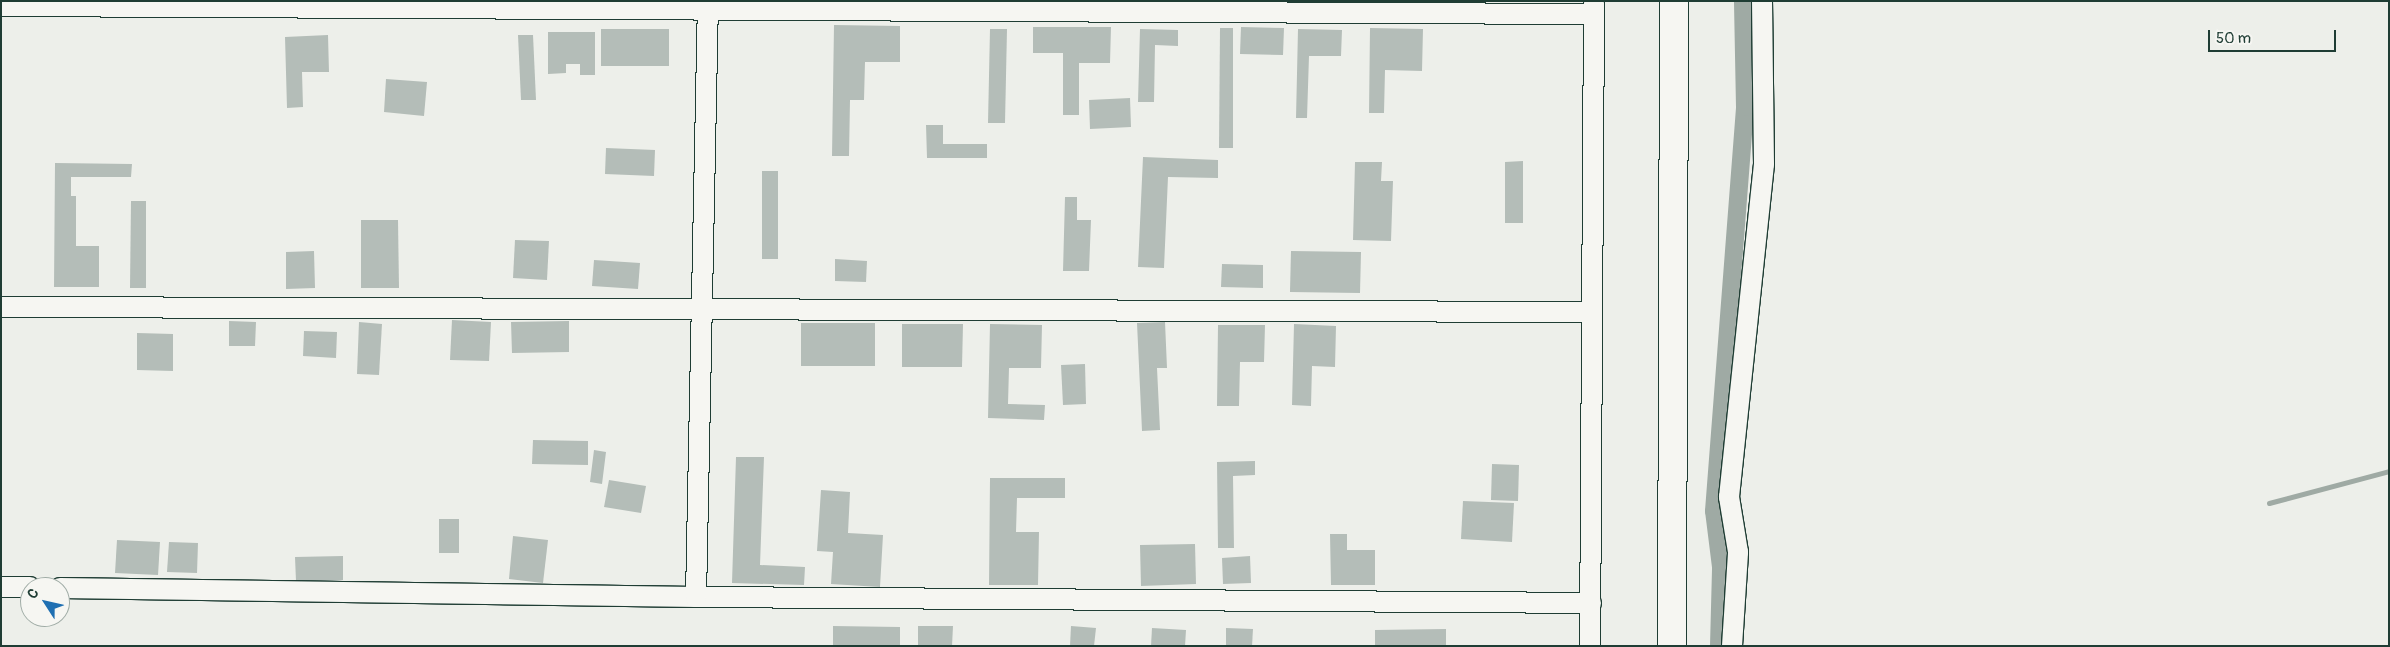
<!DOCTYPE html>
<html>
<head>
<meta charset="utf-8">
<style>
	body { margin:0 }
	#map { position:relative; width:2390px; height:647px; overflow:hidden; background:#edefea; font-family:Pangolin,sans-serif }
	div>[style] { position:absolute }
	.stream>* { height:5px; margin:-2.5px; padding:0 2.5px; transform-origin:2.5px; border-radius:2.5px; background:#9faaa4 }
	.canal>* { height:18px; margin:-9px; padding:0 9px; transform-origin:9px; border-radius:9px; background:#9faaa4 }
	.building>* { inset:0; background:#b4bdb8 }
	.roads { filter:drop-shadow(1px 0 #1f3d34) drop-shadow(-1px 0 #1f3d34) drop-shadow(0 1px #1f3d34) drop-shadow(0 -1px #1f3d34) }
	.minor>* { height:20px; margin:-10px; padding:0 10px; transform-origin:10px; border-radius:10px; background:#f6f6f2 }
	.trunk>* { height:28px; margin:-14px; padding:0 14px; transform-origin:14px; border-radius:14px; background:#f6f6f2 }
	span { translate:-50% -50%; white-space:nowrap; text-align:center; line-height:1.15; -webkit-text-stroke:4px #f6f6f2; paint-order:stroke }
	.frame { position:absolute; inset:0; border:2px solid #1f3d34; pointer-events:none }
	.north { position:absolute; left:20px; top:577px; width:50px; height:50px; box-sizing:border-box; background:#f6f6f2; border:1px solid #a0aca6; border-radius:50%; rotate:305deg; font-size:14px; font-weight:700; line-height:20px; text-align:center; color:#1f3d34 }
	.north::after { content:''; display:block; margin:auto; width:18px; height:22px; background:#1f6fb2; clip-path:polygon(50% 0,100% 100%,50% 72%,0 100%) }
	.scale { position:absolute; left:2208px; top:30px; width:128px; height:22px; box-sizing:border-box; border:2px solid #1f3d34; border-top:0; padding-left:6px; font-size:15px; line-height:18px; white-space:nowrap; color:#1f3d34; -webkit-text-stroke:4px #f6f6f2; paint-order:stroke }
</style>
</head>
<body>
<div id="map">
	<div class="stream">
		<div style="left:2269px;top:503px;width:124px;rotate:-14.9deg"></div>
	</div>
	<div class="canal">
		<div style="left:1719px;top:646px;width:79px;rotate:-88.5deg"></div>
		<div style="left:1721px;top:567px;width:56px;rotate:-97.1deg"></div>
		<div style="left:1714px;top:511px;width:405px;rotate:-85.6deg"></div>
		<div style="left:1745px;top:107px;width:106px;rotate:-91.1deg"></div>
	</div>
	<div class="building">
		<div style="clip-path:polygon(834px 25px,900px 26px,900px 62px,865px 62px,864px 100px,850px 100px,849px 156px,832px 156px)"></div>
		<div style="clip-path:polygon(1033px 27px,1111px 27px,1110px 63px,1079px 63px,1079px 115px,1063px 115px,1063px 53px,1033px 53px)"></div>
		<div style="clip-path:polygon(1241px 27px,1284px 28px,1283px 55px,1240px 54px)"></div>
		<div style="clip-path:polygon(1220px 28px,1233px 28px,1233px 148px,1219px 148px)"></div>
		<div style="clip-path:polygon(1370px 28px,1423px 29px,1422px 71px,1385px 70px,1384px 113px,1369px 113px)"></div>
		<div style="clip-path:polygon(601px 29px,669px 29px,669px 66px,601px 66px)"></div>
		<div style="clip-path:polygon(990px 29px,1007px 29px,1005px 123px,988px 123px)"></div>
		<div style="clip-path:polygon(1140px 29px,1178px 30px,1178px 46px,1155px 45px,1154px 102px,1138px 102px)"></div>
		<div style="clip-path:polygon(1298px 29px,1342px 30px,1341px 56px,1309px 56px,1307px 118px,1296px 118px)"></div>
		<div style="clip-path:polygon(548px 32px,595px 32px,595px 75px,580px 75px,580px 64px,566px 64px,566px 73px,548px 74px)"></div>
		<div style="clip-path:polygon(328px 35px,329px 72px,302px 72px,303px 107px,287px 108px,285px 37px)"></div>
		<div style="clip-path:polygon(518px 35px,533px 35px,536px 100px,521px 100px)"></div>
		<div style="clip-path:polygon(386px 79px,427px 82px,424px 116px,384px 112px)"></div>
		<div style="clip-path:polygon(1130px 98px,1131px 127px,1090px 129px,1089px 100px)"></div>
		<div style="clip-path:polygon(926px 125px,943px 125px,943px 144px,987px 144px,987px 158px,927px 158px)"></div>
		<div style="clip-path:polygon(606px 148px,655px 150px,654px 176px,605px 174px)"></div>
		<div style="clip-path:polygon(1143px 157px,1218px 160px,1218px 178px,1168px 177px,1164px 268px,1138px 267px)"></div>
		<div style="clip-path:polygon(1523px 161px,1523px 223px,1505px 223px,1505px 162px)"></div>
		<div style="clip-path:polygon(1355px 162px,1382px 162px,1381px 181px,1393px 181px,1391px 241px,1353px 240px)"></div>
		<div style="clip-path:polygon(55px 163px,132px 164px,131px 177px,71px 177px,71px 196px,76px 196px,76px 246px,99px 246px,99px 287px,54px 287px)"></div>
		<div style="clip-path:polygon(762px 171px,778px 171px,778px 259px,762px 259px)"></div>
		<div style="clip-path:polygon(1065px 197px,1077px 197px,1077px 220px,1091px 220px,1089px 271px,1063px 271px)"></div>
		<div style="clip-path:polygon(131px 201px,146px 201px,146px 288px,130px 288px)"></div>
		<div style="clip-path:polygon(361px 220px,398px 220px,399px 288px,361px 288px)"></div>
		<div style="clip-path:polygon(515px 240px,549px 241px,547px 280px,513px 278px)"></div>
		<div style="clip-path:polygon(314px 251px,315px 288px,286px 289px,286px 252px)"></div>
		<div style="clip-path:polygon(1291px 251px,1361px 252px,1360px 293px,1290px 292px)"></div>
		<div style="clip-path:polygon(835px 259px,867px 261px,866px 282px,835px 281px)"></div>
		<div style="clip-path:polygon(594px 260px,640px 263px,638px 289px,592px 286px)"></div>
		<div style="clip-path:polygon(1222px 264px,1263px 265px,1263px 288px,1221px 287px)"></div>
		<div style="clip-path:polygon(452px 320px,491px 322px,489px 361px,450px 360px)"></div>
		<div style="clip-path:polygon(229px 321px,256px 322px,255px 346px,229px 346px)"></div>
		<div style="clip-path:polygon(569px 321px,569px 352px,512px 353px,511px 322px)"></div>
		<div style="clip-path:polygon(359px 322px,382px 324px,379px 375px,357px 374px)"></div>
		<div style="clip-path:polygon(1165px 322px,1167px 368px,1157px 368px,1160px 430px,1142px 431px,1137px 323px)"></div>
		<div style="clip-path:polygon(801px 323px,875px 323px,875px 366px,801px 366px)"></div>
		<div style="clip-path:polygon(902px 324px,963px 324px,962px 367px,902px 367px)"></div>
		<div style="clip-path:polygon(990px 324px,1042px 325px,1041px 368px,1009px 368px,1008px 404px,1045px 405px,1044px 420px,988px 418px)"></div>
		<div style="clip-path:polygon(1294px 324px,1336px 326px,1335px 367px,1312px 366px,1311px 406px,1292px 405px)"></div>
		<div style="clip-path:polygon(1218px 325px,1265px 325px,1264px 362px,1240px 362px,1239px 406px,1217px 406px)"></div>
		<div style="clip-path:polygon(304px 331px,337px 332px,336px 358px,303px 356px)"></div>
		<div style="clip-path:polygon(137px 333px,173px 334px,173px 371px,137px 370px)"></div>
		<div style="clip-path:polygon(1085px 364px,1086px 404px,1063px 405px,1061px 365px)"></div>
		<div style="clip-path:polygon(533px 440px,588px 441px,588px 465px,532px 464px)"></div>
		<div style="clip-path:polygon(594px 450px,606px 452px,602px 484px,590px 482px)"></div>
		<div style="clip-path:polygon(736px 457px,764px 457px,760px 565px,805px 567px,804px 585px,732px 583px)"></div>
		<div style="clip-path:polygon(1255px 461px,1255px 475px,1233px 476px,1234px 548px,1218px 548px,1217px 462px)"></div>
		<div style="clip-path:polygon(1492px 464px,1519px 465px,1518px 501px,1491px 500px)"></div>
		<div style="clip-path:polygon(990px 478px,1065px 478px,1065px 498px,1017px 498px,1016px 532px,1039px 532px,1038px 585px,989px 585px)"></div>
		<div style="clip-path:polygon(609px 480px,646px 486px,641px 513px,604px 507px)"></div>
		<div style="clip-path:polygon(821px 490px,850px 492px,848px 533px,883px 535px,880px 587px,831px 584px,833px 552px,817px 551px)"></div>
		<div style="clip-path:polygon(1463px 501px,1514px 503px,1512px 542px,1461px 539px)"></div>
		<div style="clip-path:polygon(439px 519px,459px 519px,459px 553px,439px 553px)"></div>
		<div style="clip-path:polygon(1330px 534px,1347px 534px,1347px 550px,1375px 550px,1375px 585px,1331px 585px)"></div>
		<div style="clip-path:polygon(513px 536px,548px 540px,543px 583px,509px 579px)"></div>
		<div style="clip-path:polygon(117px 540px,160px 542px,158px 575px,115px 573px)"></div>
		<div style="clip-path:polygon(169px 542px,198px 543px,197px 573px,167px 572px)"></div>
		<div style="clip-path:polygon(1195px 544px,1196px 584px,1141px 586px,1140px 545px)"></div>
		<div style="clip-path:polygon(343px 556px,343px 580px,296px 581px,295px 557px)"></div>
		<div style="clip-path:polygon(1250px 556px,1251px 583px,1223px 584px,1222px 558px)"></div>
		<div style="clip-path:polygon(833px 626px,900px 627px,900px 646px,833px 646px)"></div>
		<div style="clip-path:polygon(918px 626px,953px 626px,952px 646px,918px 646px)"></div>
		<div style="clip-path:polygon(1071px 626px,1096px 628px,1094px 646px,1070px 646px)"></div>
		<div style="clip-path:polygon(1152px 628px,1186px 630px,1185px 646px,1151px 646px)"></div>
		<div style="clip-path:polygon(1226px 628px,1253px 629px,1252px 646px,1226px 646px)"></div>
		<div style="clip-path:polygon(1446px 629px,1446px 646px,1375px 646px,1375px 630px)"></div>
	</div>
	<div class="roads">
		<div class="minor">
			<div style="left:1px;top:6px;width:1593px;rotate:0.29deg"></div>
			<div style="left:1px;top:307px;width:1591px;rotate:0.18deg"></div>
			<div style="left:1px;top:587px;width:29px"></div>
			<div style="left:60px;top:588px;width:636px;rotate:0.81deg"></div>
			<div style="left:696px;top:597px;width:895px;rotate:0.38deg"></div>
			<div style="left:696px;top:597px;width:596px;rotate:-88.85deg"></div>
			<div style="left:1590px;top:646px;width:643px;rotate:-89.64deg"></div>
			<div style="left:1732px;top:646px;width:94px;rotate:-86.3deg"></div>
			<div style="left:1738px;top:552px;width:56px;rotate:-99.3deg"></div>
			<div style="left:1729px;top:497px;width:335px;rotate:-84deg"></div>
			<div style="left:1764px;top:164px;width:163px;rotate:-90.7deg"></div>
		</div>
		<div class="trunk">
			<div style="left:1672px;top:646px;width:645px;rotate:-89.82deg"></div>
		</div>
	</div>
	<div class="frame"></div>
	<div class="north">С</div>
	<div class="scale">50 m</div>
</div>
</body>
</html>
